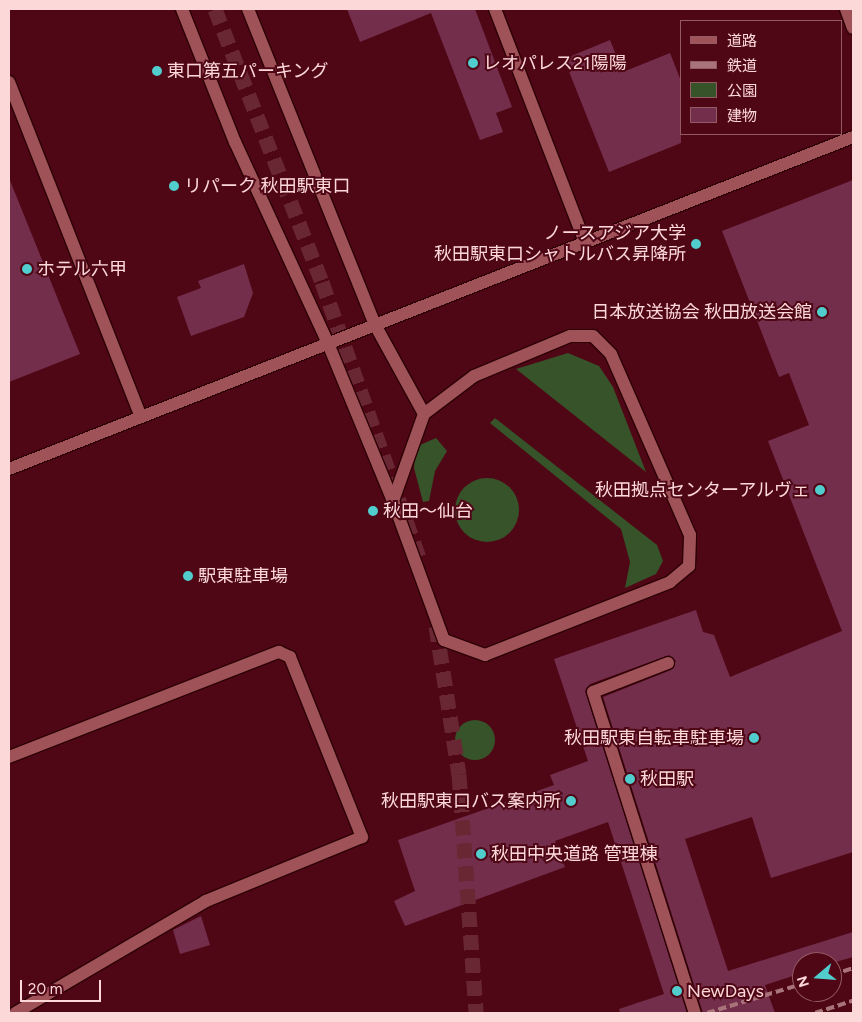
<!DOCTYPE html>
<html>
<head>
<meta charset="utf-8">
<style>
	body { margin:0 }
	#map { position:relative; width:862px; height:1022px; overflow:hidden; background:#4f0716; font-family:Figtree,"Noto Sans JP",sans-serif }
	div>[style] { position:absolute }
	.green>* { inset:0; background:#365329 }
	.round { border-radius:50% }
	.building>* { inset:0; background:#732e4b }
	.highway-tunnel>* { height:15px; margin-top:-7.5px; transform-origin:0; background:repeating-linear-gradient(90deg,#692633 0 15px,transparent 0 23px) }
	.roads { filter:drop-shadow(1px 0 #2c0005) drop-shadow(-1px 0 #2c0005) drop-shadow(0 1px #2c0005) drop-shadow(0 -1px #2c0005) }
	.street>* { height:12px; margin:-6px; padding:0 6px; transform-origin:6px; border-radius:6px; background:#9f5258 }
	.secondary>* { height:12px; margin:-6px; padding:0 6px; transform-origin:6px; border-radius:6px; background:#9f5258 }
	.rail>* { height:4px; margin-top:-2px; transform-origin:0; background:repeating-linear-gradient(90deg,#a9737a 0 8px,transparent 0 12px) }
	.dots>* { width:14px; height:14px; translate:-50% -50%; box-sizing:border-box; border:2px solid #4f0716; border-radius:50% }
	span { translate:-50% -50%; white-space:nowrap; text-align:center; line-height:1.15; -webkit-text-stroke:4px #4f0716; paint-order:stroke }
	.poi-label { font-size:18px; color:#fdd8d9 }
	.left { translate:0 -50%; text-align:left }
	.right { translate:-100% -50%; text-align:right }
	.frame { position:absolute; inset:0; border:10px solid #fdd8d9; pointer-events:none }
	.legend { position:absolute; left:680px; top:20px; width:162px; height:115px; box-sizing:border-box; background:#4f0716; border:1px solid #955b64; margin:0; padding:6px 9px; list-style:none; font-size:15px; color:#fdd8d9 }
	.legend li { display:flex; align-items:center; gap:10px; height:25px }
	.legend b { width:25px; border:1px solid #955b64 }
	.north { position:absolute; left:792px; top:952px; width:50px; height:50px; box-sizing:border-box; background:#4f0716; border:1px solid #955b64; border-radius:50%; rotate:252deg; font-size:14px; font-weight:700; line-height:20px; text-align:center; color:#fdd8d9 }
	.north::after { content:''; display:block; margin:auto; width:18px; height:22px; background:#52cdce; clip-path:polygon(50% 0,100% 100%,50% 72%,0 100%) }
	.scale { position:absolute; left:20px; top:980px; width:81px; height:22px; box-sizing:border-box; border:2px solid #fdd8d9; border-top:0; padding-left:6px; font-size:15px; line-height:18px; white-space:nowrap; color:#fdd8d9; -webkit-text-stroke:4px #4f0716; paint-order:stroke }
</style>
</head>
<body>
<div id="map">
	<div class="green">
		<div style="clip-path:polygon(568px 353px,599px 366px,613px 387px,646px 472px,516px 369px)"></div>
		<div style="clip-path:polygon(495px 418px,657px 545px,663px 561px,656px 574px,625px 588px,630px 562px,621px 529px,490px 423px)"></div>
		<div style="clip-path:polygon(436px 438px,447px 451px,435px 471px,429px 501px,423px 502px,414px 468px,415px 454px,420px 445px)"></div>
		<div class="round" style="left:455px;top:478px;width:64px;height:64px"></div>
		<div class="round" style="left:455px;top:720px;width:40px;height:40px"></div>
	</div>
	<div class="building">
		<div style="clip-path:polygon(347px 9px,475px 9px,512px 107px,496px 113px,503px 132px,480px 140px,431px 13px,360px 42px)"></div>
		<div style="clip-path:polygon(610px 40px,623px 72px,670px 53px,681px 81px,681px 143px,609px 172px,564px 59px)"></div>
		<div style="clip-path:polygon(9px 178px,80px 354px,9px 382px)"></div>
		<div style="clip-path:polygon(853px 180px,853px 852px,771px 878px,752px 817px,685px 839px,728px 971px,853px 932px,853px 957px,832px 963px,802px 962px,802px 973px,765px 985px,775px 1013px,703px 1013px,603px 697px,671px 670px,676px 661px,669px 655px,590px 684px,585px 691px,687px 1013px,620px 1013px,619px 1009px,664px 994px,608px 822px,555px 841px,565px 867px,405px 926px,394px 901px,415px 891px,398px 840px,554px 785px,550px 775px,588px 761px,554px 659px,696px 610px,703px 632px,714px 635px,730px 677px,842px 631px,768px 441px,809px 425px,789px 373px,779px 377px,722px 231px)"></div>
		<div style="clip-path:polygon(244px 264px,253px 293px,244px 317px,191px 336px,177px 297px,201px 288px,198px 281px)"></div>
		<div style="clip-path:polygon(201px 916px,210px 945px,180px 954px,173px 930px)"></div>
	</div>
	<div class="highway-tunnel">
		<div style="left:215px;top:9px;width:293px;rotate:68.6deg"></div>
		<div style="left:322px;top:282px;width:295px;rotate:70.6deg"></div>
		<div style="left:436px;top:626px;width:150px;rotate:81.2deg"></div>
		<div style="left:459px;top:774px;width:240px;rotate:85.9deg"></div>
	</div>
	<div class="roads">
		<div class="street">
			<div style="left:495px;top:9px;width:250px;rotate:68.9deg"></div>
			<div style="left:846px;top:9px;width:20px;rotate:70deg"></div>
			<div style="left:9px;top:82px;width:360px;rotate:68.5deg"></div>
			<div style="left:374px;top:323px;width:104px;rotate:61.2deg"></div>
			<div style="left:327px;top:341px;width:173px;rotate:67.6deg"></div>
			<div style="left:393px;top:501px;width:148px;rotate:69.9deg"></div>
			<div style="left:444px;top:640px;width:44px;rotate:20.1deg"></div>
			<div style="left:485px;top:655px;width:199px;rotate:-21.5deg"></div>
			<div style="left:670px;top:582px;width:25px;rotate:-40deg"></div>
			<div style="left:689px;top:566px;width:31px;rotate:-88deg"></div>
			<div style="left:690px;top:535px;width:197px;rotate:-113.6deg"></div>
			<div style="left:611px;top:354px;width:25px;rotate:-135deg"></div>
			<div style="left:593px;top:336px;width:23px;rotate:180deg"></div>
			<div style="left:570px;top:336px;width:104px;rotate:157.4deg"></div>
			<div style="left:474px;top:376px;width:63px;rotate:142.8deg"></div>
			<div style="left:424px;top:414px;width:92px;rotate:109.6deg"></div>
			<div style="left:668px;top:663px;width:80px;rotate:158.9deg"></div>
			<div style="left:593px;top:692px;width:337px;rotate:72.4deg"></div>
			<div style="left:9px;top:757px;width:290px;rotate:-21.3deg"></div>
			<div style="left:279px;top:652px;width:12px;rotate:24deg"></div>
			<div style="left:290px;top:657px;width:194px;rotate:68.2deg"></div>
			<div style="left:362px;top:837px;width:169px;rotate:157.7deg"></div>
			<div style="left:206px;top:901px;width:221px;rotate:149.6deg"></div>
		</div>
		<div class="secondary">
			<div style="left:182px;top:9px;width:143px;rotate:68.3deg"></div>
			<div style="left:235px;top:142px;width:219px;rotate:65.2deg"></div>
			<div style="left:248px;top:9px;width:338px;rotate:68.1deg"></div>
			<div style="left:9px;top:469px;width:907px;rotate:-21.47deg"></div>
		</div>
	</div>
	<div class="rail">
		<div style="left:832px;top:975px;width:22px;rotate:-18deg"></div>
		<div style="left:707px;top:1013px;width:99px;rotate:-17deg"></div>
		<div style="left:815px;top:1013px;width:40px;rotate:-18deg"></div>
	</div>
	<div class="dots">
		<div style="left:473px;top:63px;background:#52cdce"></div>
		<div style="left:157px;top:71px;background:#52cdce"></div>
		<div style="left:174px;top:186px;background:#52cdce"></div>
		<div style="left:696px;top:244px;background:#52cdce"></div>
		<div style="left:27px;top:269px;background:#52cdce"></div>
		<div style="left:822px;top:312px;background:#52cdce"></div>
		<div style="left:820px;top:490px;background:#52cdce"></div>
		<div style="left:373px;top:511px;background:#52cdce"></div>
		<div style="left:188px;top:576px;background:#52cdce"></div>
		<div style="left:754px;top:738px;background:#52cdce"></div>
		<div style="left:630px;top:779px;background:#52cdce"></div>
		<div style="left:571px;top:801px;background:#52cdce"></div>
		<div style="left:481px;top:854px;background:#52cdce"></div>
		<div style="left:677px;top:991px;background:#52cdce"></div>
	</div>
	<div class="poi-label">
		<span class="left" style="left:483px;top:63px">レオパレス21陽陽</span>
		<span class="left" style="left:167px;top:71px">東口第五パーキング</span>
		<span class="left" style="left:184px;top:186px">リパーク 秋田駅東口</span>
		<span class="right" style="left:686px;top:244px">ノースアジア大学<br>秋田駅東口シャトルバス昇降所</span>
		<span class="left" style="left:37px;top:269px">ホテル六甲</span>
		<span class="right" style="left:812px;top:312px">日本放送協会 秋田放送会館</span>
		<span class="right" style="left:810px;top:490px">秋田拠点センターアルヴェ</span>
		<span class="left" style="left:383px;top:511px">秋田〜仙台</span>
		<span class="left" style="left:198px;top:576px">駅東駐車場</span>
		<span class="right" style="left:744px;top:738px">秋田駅東自転車駐車場</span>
		<span class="left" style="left:640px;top:779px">秋田駅</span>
		<span class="right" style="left:561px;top:801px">秋田駅東口バス案内所</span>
		<span class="left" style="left:491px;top:854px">秋田中央道路 管理棟</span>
		<span class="left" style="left:687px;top:991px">NewDays</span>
	</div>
	<div class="frame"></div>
	<ul class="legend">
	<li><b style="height:6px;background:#9f5258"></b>道路</li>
	<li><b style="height:6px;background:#a9737a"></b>鉄道</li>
	<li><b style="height:14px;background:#365329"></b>公園</li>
	<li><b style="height:14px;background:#732e4b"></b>建物</li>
	</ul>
	<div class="north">N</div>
	<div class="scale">20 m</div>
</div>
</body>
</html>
